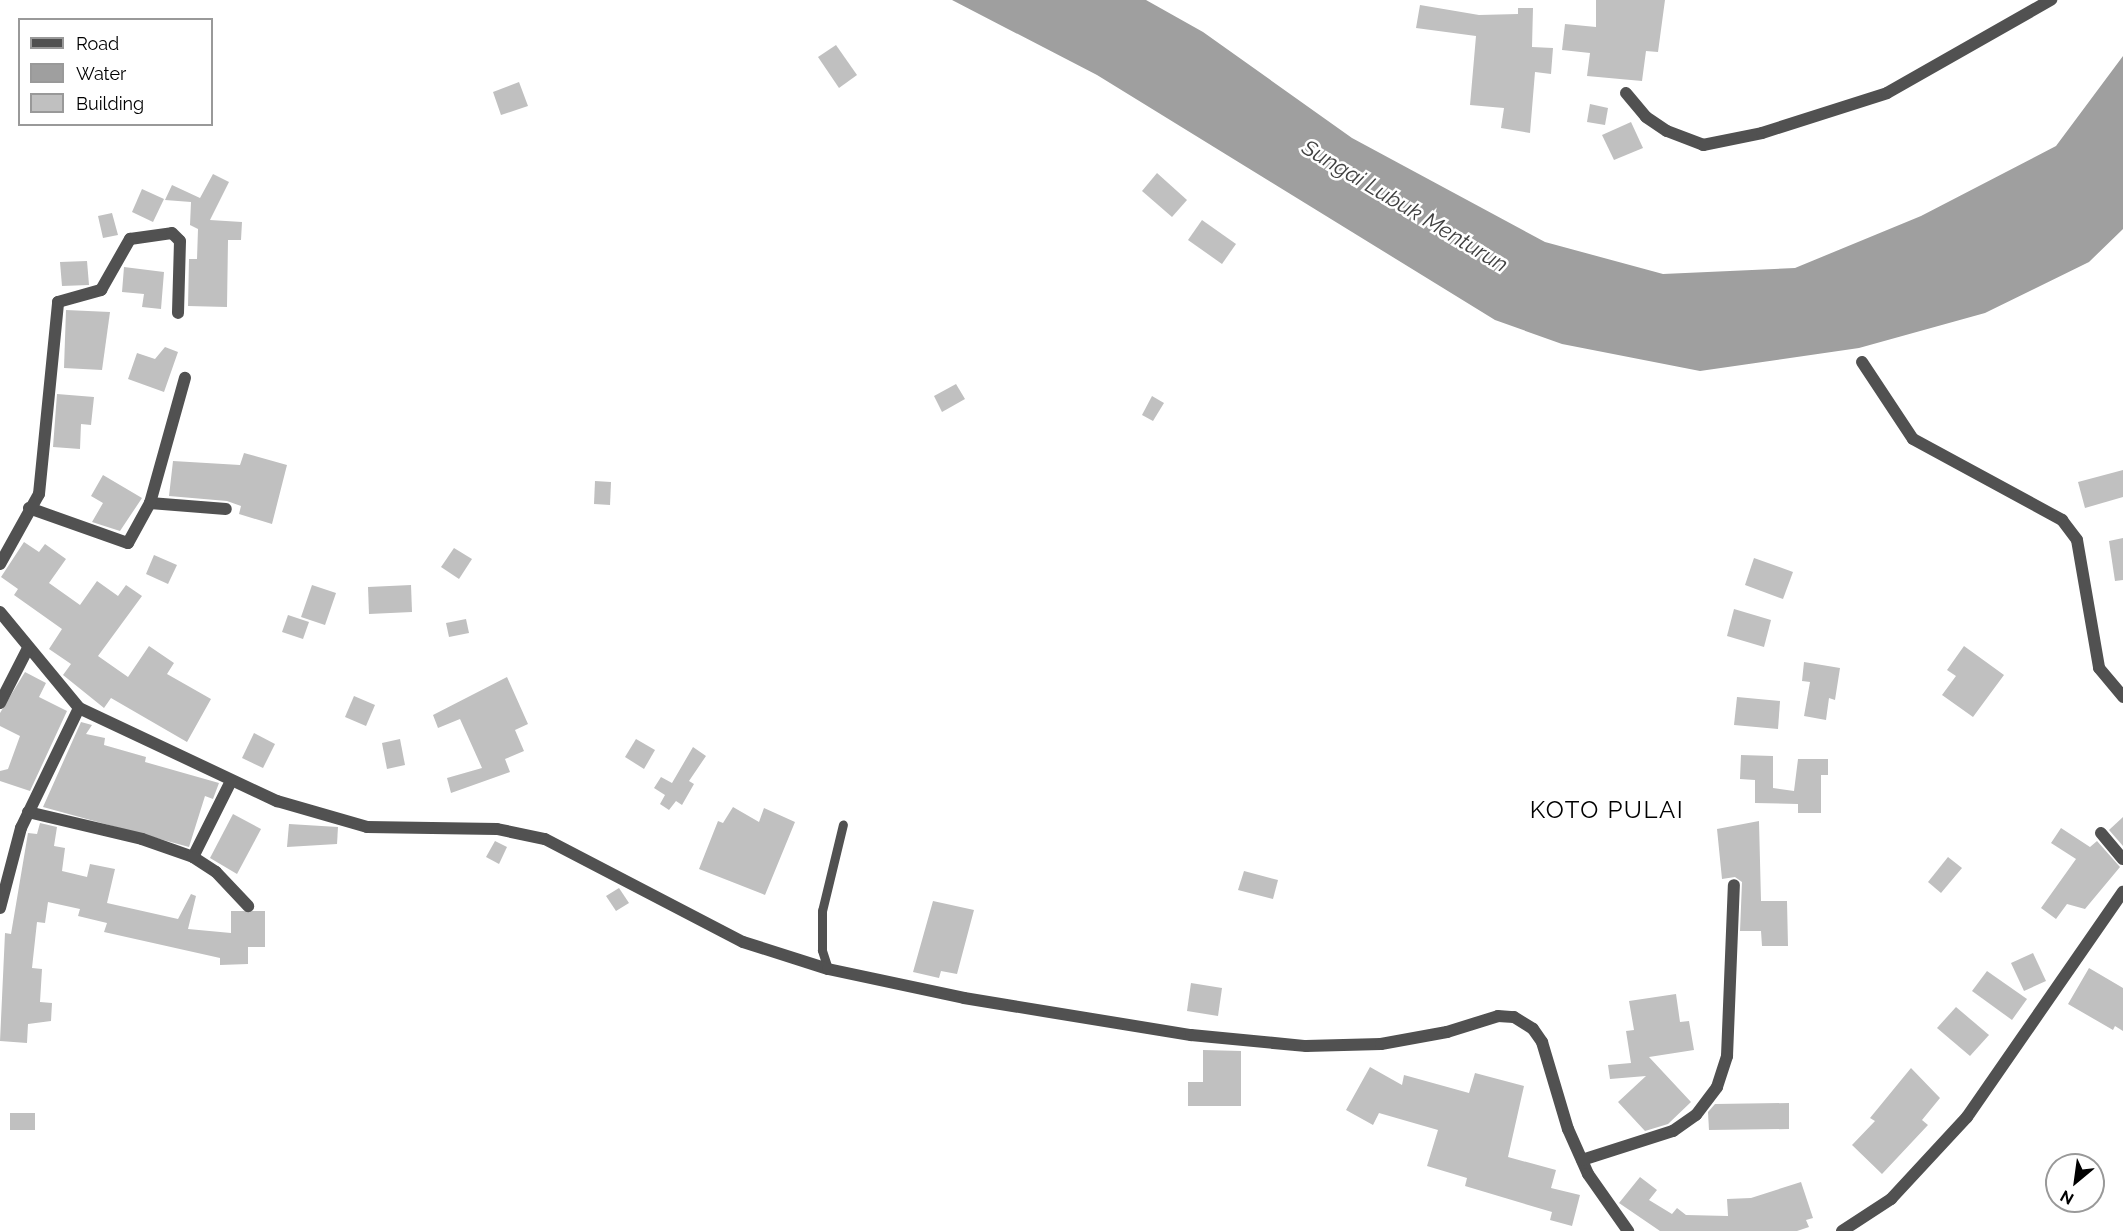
<!DOCTYPE html>
<html>
<head>
<meta charset="utf-8">
<style>
	body { margin:0 }
	#map { position:relative; width:2123px; height:1231px; overflow:hidden; background:#fff; font-family:Raleway,sans-serif }
	div>[style] { position:absolute }
	.water>* { inset:0; background:#9f9f9f }
	.building>* { inset:0; background:#c0c0c0 }
	.service>* { height:9px; margin:-4.5px; padding:0 4.5px; transform-origin:4.5px; border-radius:4.5px; background:#515151 }
	.minor>* { height:12px; margin:-6px; padding:0 6px; transform-origin:6px; border-radius:6px; background:#515151 }
	span { translate:-50% -50%; white-space:nowrap; text-align:center; line-height:1.15; -webkit-text-stroke:5px #fff; paint-order:stroke }
	.water-label { font-size:22px; color:#404040; font-style:italic }
	.quarter-label { font-size:24px; color:#000; letter-spacing:1.5px }
	.legend { position:absolute; left:18px; top:18px; width:195px; height:108px; box-sizing:border-box; background:#fff; border:2px solid #999; margin:0; padding:8px 10px; list-style:none; font-size:18px; color:#000 }
	.legend li { display:flex; align-items:center; gap:12px; height:30px }
	.legend b { width:30px; border:2px solid #999 }
	.north { position:absolute; left:2045px; top:1153px; width:60px; height:60px; box-sizing:border-box; background:#fff; border:2px solid #999; border-radius:50%; rotate:209deg; font-size:16px; font-weight:700; line-height:24px; text-align:center; color:#000 }
	.north::after { content:''; display:block; margin:auto; width:21px; height:27px; background:#000; clip-path:polygon(50% 0,100% 100%,50% 72%,0 100%) }
</style>
</head>
<body>
<div id="map">
	<div class="water">
		<div style="clip-path:polygon(952px 0,1146px 0,1203px 32px,1352px 138px,1545px 242px,1663px 274px,1795px 268px,1921px 216px,2056px 146px,2123px 56px,2123px 229px,2089px 262px,1985px 313px,1859px 348px,1700px 371px,1562px 344px,1495px 320px,1097px 75px)"></div>
	</div>
	<div class="building">
		<div style="clip-path:polygon(1596px 0,1665px 0,1658px 52px,1646px 51px,1642px 81px,1587px 76px,1590px 53px,1562px 50px,1565px 24px,1596px 27px)"></div>
		<div style="clip-path:polygon(1420px 5px,1479px 15px,1518px 14px,1518px 8px,1533px 8px,1532px 47px,1553px 48px,1551px 74px,1535px 72px,1530px 133px,1501px 128px,1504px 108px,1470px 105px,1476px 36px,1416px 28px)"></div>
		<div style="clip-path:polygon(836px 45px,857px 75px,839px 88px,818px 57px)"></div>
		<div style="clip-path:polygon(519px 82px,528px 106px,501px 115px,493px 92px)"></div>
		<div style="clip-path:polygon(1590px 104px,1608px 108px,1605px 125px,1587px 122px)"></div>
		<div style="clip-path:polygon(1631px 122px,1643px 148px,1614px 160px,1602px 135px)"></div>
		<div style="clip-path:polygon(1157px 173px,1187px 200px,1172px 217px,1142px 191px)"></div>
		<div style="clip-path:polygon(213px 174px,229px 182px,210px 220px,242px 222px,241px 240px,228px 240px,227px 307px,188px 306px,189px 259px,197px 259px,198px 229px,190px 225px,191px 202px,165px 200px,172px 185px,200px 198px)"></div>
		<div style="clip-path:polygon(142px 189px,164px 199px,153px 222px,132px 212px)"></div>
		<div style="clip-path:polygon(112px 213px,118px 235px,103px 238px,98px 216px)"></div>
		<div style="clip-path:polygon(1202px 220px,1236px 244px,1222px 264px,1188px 240px)"></div>
		<div style="clip-path:polygon(87px 261px,89px 285px,62px 286px,60px 262px)"></div>
		<div style="clip-path:polygon(124px 267px,164px 272px,161px 309px,142px 307px,144px 294px,122px 292px)"></div>
		<div style="clip-path:polygon(66px 310px,110px 312px,102px 370px,64px 368px)"></div>
		<div style="clip-path:polygon(165px 347px,178px 352px,164px 392px,128px 379px,137px 353px,155px 359px)"></div>
		<div style="clip-path:polygon(956px 384px,965px 399px,942px 412px,934px 396px)"></div>
		<div style="clip-path:polygon(57px 394px,94px 397px,91px 425px,81px 424px,80px 449px,53px 447px)"></div>
		<div style="clip-path:polygon(1152px 396px,1164px 403px,1153px 421px,1142px 415px)"></div>
		<div style="clip-path:polygon(244px 453px,287px 465px,272px 524px,239px 514px,241px 506px,227px 501px,169px 496px,173px 461px,240px 465px)"></div>
		<div style="clip-path:polygon(2123px 470px,2123px 497px,2085px 508px,2078px 482px)"></div>
		<div style="clip-path:polygon(103px 475px,142px 498px,120px 531px,92px 522px,103px 503px,91px 496px)"></div>
		<div style="clip-path:polygon(595px 481px,611px 482px,610px 505px,594px 504px)"></div>
		<div style="clip-path:polygon(2123px 538px,2123px 580px,2115px 581px,2109px 541px)"></div>
		<div style="clip-path:polygon(24px 542px,39px 552px,45px 544px,66px 559px,49px 583px,80px 605px,97px 581px,118px 596px,126px 585px,142px 596px,98px 656px,128px 677px,149px 646px,174px 663px,167px 674px,211px 699px,187px 742px,111px 698px,104px 708px,63px 675px,71px 664px,49px 649px,62px 629px,14px 595px,18px 589px,1px 577px)"></div>
		<div style="clip-path:polygon(454px 548px,472px 559px,459px 579px,441px 567px)"></div>
		<div style="clip-path:polygon(154px 555px,177px 565px,168px 584px,146px 574px)"></div>
		<div style="clip-path:polygon(1754px 558px,1793px 572px,1783px 599px,1745px 585px)"></div>
		<div style="clip-path:polygon(312px 585px,336px 593px,325px 625px,301px 617px)"></div>
		<div style="clip-path:polygon(411px 585px,412px 612px,369px 614px,368px 587px)"></div>
		<div style="clip-path:polygon(1734px 609px,1771px 620px,1764px 647px,1727px 636px)"></div>
		<div style="clip-path:polygon(288px 615px,309px 622px,303px 639px,282px 632px)"></div>
		<div style="clip-path:polygon(466px 619px,469px 633px,449px 637px,446px 623px)"></div>
		<div style="clip-path:polygon(1964px 646px,2004px 675px,1973px 717px,1942px 695px,1956px 676px,1947px 670px)"></div>
		<div style="clip-path:polygon(1804px 662px,1840px 668px,1835px 700px,1829px 698px,1826px 720px,1804px 716px,1810px 682px,1802px 681px)"></div>
		<div style="clip-path:polygon(25px 672px,46px 683px,39px 697px,67px 711px,30px 791px,0 781px,0 771px,8px 769px,20px 736px,0 726px,0 713px)"></div>
		<div style="clip-path:polygon(507px 677px,528px 724px,515px 730px,524px 751px,505px 759px,510px 772px,451px 793px,447px 778px,482px 768px,460px 719px,438px 728px,433px 715px)"></div>
		<div style="clip-path:polygon(354px 696px,375px 705px,366px 726px,345px 717px)"></div>
		<div style="clip-path:polygon(1737px 697px,1780px 701px,1778px 729px,1734px 725px)"></div>
		<div style="clip-path:polygon(81px 722px,92px 725px,86px 734px,105px 738px,104px 745px,146px 757px,145px 762px,219px 783px,213px 799px,205px 796px,189px 847px,43px 807px)"></div>
		<div style="clip-path:polygon(254px 733px,275px 744px,263px 768px,242px 758px)"></div>
		<div style="clip-path:polygon(400px 739px,405px 765px,387px 769px,382px 743px)"></div>
		<div style="clip-path:polygon(636px 739px,655px 750px,644px 769px,625px 757px)"></div>
		<div style="clip-path:polygon(693px 747px,706px 756px,689px 781px,694px 784px,682px 805px,676px 801px,669px 810px,660px 804px,665px 795px,654px 788px,661px 777px,672px 783px)"></div>
		<div style="clip-path:polygon(1741px 755px,1773px 756px,1773px 788px,1794px 791px,1798px 759px,1828px 759px,1828px 775px,1821px 775px,1821px 813px,1798px 813px,1798px 804px,1755px 803px,1755px 780px,1740px 779px)"></div>
		<div style="clip-path:polygon(733px 807px,759px 822px,764px 808px,795px 822px,765px 895px,699px 869px,718px 821px,723px 823px)"></div>
		<div style="clip-path:polygon(233px 814px,261px 829px,237px 874px,210px 858px)"></div>
		<div style="clip-path:polygon(2123px 817px,2123px 846px,2109px 830px)"></div>
		<div style="clip-path:polygon(1759px 821px,1761px 901px,1787px 901px,1788px 946px,1762px 946px,1761px 931px,1740px 931px,1742px 882px,1735px 877px,1722px 879px,1717px 829px)"></div>
		<div style="clip-path:polygon(40px 823px,57px 827px,54px 846px,65px 848px,62px 871px,87px 877px,90px 864px,115px 869px,107px 903px,178px 919px,191px 894px,196px 896px,188px 929px,231px 933px,231px 911px,265px 911px,265px 947px,248px 947px,248px 964px,220px 965px,220px 958px,104px 932px,107px 923px,78px 916px,80px 909px,48px 902px,45px 923px,37px 922px,32px 968px,42px 969px,40px 1002px,52px 1003px,51px 1021px,28px 1024px,27px 1043px,0 1041px,5px 933px,11px 934px,28px 833px,37px 834px)"></div>
		<div style="clip-path:polygon(289px 824px,338px 827px,337px 844px,287px 847px)"></div>
		<div style="clip-path:polygon(2061px 828px,2090px 847px,2097px 841px,2120px 867px,2085px 909px,2067px 904px,2056px 919px,2041px 908px,2076px 859px,2051px 843px)"></div>
		<div style="clip-path:polygon(495px 841px,507px 847px,499px 864px,486px 857px)"></div>
		<div style="clip-path:polygon(1948px 857px,1962px 868px,1941px 893px,1928px 882px)"></div>
		<div style="clip-path:polygon(1244px 871px,1278px 880px,1273px 899px,1238px 890px)"></div>
		<div style="clip-path:polygon(619px 888px,629px 903px,616px 911px,606px 896px)"></div>
		<div style="clip-path:polygon(933px 901px,974px 910px,957px 974px,941px 971px,939px 978px,913px 972px)"></div>
		<div style="clip-path:polygon(2033px 953px,2046px 981px,2024px 991px,2011px 963px)"></div>
		<div style="clip-path:polygon(2089px 968px,2123px 988px,2123px 1031px,2115px 1026px,2113px 1030px,2068px 1004px)"></div>
		<div style="clip-path:polygon(1987px 971px,2027px 999px,2012px 1020px,1972px 991px)"></div>
		<div style="clip-path:polygon(1191px 983px,1222px 988px,1218px 1016px,1187px 1011px)"></div>
		<div style="clip-path:polygon(1676px 994px,1680px 1022px,1689px 1021px,1694px 1050px,1649px 1057px,1691px 1102px,1668px 1124px,1645px 1131px,1618px 1102px,1646px 1076px,1610px 1079px,1608px 1065px,1631px 1063px,1626px 1031px,1634px 1030px,1629px 1001px)"></div>
		<div style="clip-path:polygon(1956px 1007px,1989px 1035px,1970px 1056px,1937px 1028px)"></div>
		<div style="clip-path:polygon(1203px 1050px,1241px 1051px,1241px 1106px,1188px 1106px,1188px 1082px,1203px 1082px)"></div>
		<div style="clip-path:polygon(1370px 1067px,1402px 1085px,1404px 1075px,1469px 1093px,1475px 1073px,1524px 1086px,1508px 1157px,1556px 1170px,1551px 1188px,1580px 1195px,1572px 1226px,1550px 1220px,1552px 1212px,1465px 1186px,1467px 1178px,1427px 1166px,1438px 1130px,1379px 1113px,1373px 1125px,1346px 1110px)"></div>
		<div style="clip-path:polygon(1911px 1068px,1940px 1098px,1922px 1120px,1928px 1125px,1882px 1174px,1852px 1145px,1875px 1121px,1870px 1118px)"></div>
		<div style="clip-path:polygon(1789px 1103px,1789px 1129px,1709px 1130px,1708px 1112px,1715px 1104px)"></div>
		<div style="clip-path:polygon(10px 1113px,35px 1113px,35px 1130px,10px 1130px)"></div>
		<div style="clip-path:polygon(1640px 1177px,1657px 1190px,1649px 1200px,1672px 1214px,1677px 1208px,1686px 1215px,1728px 1216px,1727px 1199px,1751px 1198px,1801px 1182px,1813px 1218px,1806px 1220px,1809px 1227px,1797px 1231px,1660px 1231px,1619px 1203px)"></div>
	</div>
	<div class="service">
		<div style="left:828px;top:969px;width:20px;rotate:-108deg"></div>
		<div style="left:822px;top:950px;width:39px;rotate:-90deg"></div>
		<div style="left:822px;top:911px;width:89px;rotate:-76.4deg"></div>
	</div>
	<div class="minor">
		<div style="left:1626px;top:93px;width:31px;rotate:50deg"></div>
		<div style="left:1646px;top:117px;width:25px;rotate:34deg"></div>
		<div style="left:1667px;top:131px;width:39px;rotate:21deg"></div>
		<div style="left:1703px;top:145px;width:60px;rotate:-11.5deg"></div>
		<div style="left:1762px;top:133px;width:131px;rotate:-17.7deg"></div>
		<div style="left:1887px;top:93px;width:189px;rotate:-29.6deg"></div>
		<div style="left:1862px;top:362px;width:92px;rotate:56.5deg"></div>
		<div style="left:1913px;top:439px;width:170px;rotate:28.5deg"></div>
		<div style="left:2062px;top:520px;width:25px;rotate:53deg"></div>
		<div style="left:2077px;top:540px;width:130px;rotate:80.2deg"></div>
		<div style="left:2099px;top:668px;width:38px;rotate:50deg"></div>
		<div style="left:150px;top:503px;width:76px;rotate:4.5deg"></div>
		<div style="left:29px;top:508px;width:105px;rotate:19.5deg"></div>
		<div style="left:128px;top:543px;width:46px;rotate:-61.2deg"></div>
		<div style="left:150px;top:503px;width:130px;rotate:-74.4deg"></div>
		<div style="left:0;top:564px;width:80px;rotate:-60.9deg"></div>
		<div style="left:39px;top:494px;width:193px;rotate:-84.3deg"></div>
		<div style="left:58px;top:302px;width:45px;rotate:-15.6deg"></div>
		<div style="left:101px;top:290px;width:59px;rotate:-60.4deg"></div>
		<div style="left:130px;top:239px;width:42px;rotate:-8.1deg"></div>
		<div style="left:172px;top:233px;width:11px;rotate:45deg"></div>
		<div style="left:180px;top:241px;width:72px;rotate:91.6deg"></div>
		<div style="left:0;top:612px;width:124px;rotate:50.5deg"></div>
		<div style="left:79px;top:708px;width:219px;rotate:25.2deg"></div>
		<div style="left:277px;top:801px;width:94px;rotate:16.1deg"></div>
		<div style="left:367px;top:827px;width:130px;rotate:0.9deg"></div>
		<div style="left:497px;top:829px;width:49px;rotate:11.8deg"></div>
		<div style="left:545px;top:839px;width:223px;rotate:27.5deg"></div>
		<div style="left:743px;top:942px;width:89px;rotate:17.6deg"></div>
		<div style="left:828px;top:969px;width:139px;rotate:12deg"></div>
		<div style="left:964px;top:998px;width:230px;rotate:9.3deg"></div>
		<div style="left:1191px;top:1035px;width:116px;rotate:5.5deg"></div>
		<div style="left:1306px;top:1046px;width:75px;rotate:-1.5deg"></div>
		<div style="left:1381px;top:1044px;width:67px;rotate:-10.3deg"></div>
		<div style="left:1447px;top:1032px;width:53px;rotate:-17.4deg"></div>
		<div style="left:1498px;top:1016px;width:16px;rotate:4deg"></div>
		<div style="left:1514px;top:1017px;width:22px;rotate:32deg"></div>
		<div style="left:1533px;top:1029px;width:16px;rotate:55deg"></div>
		<div style="left:1542px;top:1042px;width:91px;rotate:73.4deg"></div>
		<div style="left:1568px;top:1129px;width:49px;rotate:66deg"></div>
		<div style="left:1588px;top:1174px;width:70px;rotate:54.9deg"></div>
		<div style="left:0;top:703px;width:59px;rotate:-63deg"></div>
		<div style="left:28px;top:812px;width:117px;rotate:13.3deg"></div>
		<div style="left:142px;top:839px;width:54px;rotate:19.4deg"></div>
		<div style="left:193px;top:857px;width:85px;rotate:-63.4deg"></div>
		<div style="left:2101px;top:833px;width:34px;rotate:50deg"></div>
		<div style="left:193px;top:857px;width:27px;rotate:33deg"></div>
		<div style="left:216px;top:872px;width:47px;rotate:46.7deg"></div>
		<div style="left:0;top:908px;width:83px;rotate:-75.3deg"></div>
		<div style="left:21px;top:828px;width:133px;rotate:-64.2deg"></div>
		<div style="left:1582px;top:1160px;width:96px;rotate:-17.7deg"></div>
		<div style="left:1673px;top:1131px;width:28px;rotate:-35deg"></div>
		<div style="left:1696px;top:1115px;width:35px;rotate:-53deg"></div>
		<div style="left:1717px;top:1087px;width:33px;rotate:-72deg"></div>
		<div style="left:1727px;top:1056px;width:171px;rotate:-87.7deg"></div>
		<div style="left:1842px;top:1231px;width:59px;rotate:-33.1deg"></div>
		<div style="left:1891px;top:1199px;width:112px;rotate:-47.2deg"></div>
		<div style="left:1967px;top:1117px;width:274px;rotate:-55.3deg"></div>
	</div>
	<div class="water-label">
		<span style="left:1405px;top:206px;rotate:31deg">Sungai Lubuk Menturun</span>
	</div>
	<div class="quarter-label">
		<span style="left:1607px;top:810px">KOTO PULAI</span>
	</div>
	<ul class="legend">
	<li><b style="height:8px;background:#515151"></b>Road</li>
	<li><b style="height:16px;background:#9f9f9f"></b>Water</li>
	<li><b style="height:16px;background:#c0c0c0"></b>Building</li>
	</ul>
	<div class="north">N</div>
</div>
</body>
</html>
